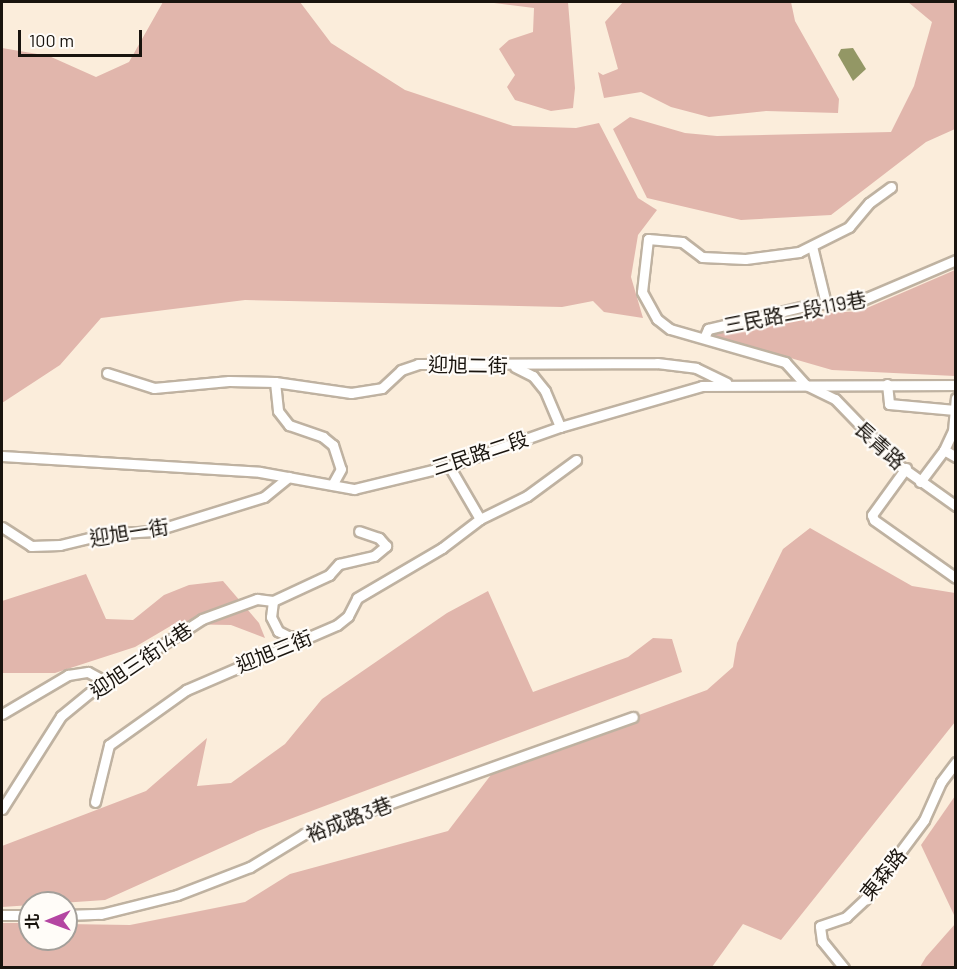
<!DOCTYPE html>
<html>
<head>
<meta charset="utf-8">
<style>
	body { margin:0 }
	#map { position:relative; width:957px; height:969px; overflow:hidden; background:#fbeddb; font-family:Barlow,"Noto Sans TC",sans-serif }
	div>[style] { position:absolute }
	.green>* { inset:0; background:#e1b6ac }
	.water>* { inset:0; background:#939765 }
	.roads { filter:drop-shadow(2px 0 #bfb2a1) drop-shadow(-2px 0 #bfb2a1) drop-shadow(0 2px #bfb2a1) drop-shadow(0 -2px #bfb2a1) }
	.street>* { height:9px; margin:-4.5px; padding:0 4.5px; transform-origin:4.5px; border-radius:4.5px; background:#fff }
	span { translate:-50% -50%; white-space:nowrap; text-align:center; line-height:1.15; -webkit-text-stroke:4.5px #fffcf8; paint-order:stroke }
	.street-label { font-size:20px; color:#19140e }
	.frame { position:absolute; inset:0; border:3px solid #19140e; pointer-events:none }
	.north { position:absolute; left:18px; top:891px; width:60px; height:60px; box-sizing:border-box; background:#fffcf8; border:2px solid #a39f9a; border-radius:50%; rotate:269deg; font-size:16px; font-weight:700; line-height:24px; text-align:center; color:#19140e }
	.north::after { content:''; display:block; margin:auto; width:21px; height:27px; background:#b445a2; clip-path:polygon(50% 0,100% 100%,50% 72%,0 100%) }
	.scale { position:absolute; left:18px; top:30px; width:124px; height:27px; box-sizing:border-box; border:3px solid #19140e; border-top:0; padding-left:8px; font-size:18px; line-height:21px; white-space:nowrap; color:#19140e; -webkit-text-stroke:4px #fffcf8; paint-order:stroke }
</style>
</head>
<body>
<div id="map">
	<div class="green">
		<div style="clip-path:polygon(163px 2px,300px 2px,331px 43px,405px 90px,513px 126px,576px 128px,599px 123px,638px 198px,657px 210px,638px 235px,631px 277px,643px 318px,604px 312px,593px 301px,562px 307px,245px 300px,101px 318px,60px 365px,2px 403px,2px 48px,49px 56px,96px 77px,129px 62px)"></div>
		<div style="clip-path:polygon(486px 2px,568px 2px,575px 88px,573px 108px,551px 111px,515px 100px,507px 87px,515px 75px,499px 49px,509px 40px,533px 32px,534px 8px)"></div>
		<div style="clip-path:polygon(623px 2px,791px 2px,795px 21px,839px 99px,838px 113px,766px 111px,709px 117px,671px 107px,641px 92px,604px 98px,598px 72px,603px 75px,618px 69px,605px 22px)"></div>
		<div style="clip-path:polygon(908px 2px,955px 2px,955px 129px,926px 142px,831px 215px,741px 220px,647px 198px,613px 129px,630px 117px,685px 133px,717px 136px,891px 132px,914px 86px,932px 22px)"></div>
		<div style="clip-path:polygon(955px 270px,955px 376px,832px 370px,708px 334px,795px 315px,860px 311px)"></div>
		<div style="clip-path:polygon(810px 528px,912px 586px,955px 593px,955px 722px,781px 940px,743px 924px,712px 967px,2px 967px,2px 923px,30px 923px,30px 939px,66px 939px,66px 924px,130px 925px,245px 902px,290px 874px,448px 831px,497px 767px,707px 690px,733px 667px,737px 643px,783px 549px)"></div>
		<div style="clip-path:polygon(86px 574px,106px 619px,133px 620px,164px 595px,189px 585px,223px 581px,259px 623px,265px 638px,231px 625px,174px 624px,135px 647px,55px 673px,2px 673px,2px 601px)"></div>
		<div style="clip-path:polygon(488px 591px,533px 692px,628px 657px,653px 638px,672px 639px,682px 672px,258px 831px,105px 900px,2px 907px,2px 846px,146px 791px,207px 738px,197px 786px,231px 783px,285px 744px,322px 699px,447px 613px)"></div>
		<div style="clip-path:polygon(955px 796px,955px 917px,921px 845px)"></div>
		<div style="clip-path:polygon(955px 924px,955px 967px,920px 967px,926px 957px)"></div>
	</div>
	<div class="water">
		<div style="clip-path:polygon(853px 48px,866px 69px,853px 81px,838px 55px,841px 49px)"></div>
	</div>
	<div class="roads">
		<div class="street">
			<div style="left:891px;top:187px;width:27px;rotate:144deg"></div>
			<div style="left:869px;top:203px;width:31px;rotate:130deg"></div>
			<div style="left:849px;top:227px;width:56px;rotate:153.4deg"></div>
			<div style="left:799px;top:252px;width:54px;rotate:172.6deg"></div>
			<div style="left:745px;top:259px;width:43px;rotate:-177.3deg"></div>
			<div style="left:702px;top:257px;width:25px;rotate:-143deg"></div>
			<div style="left:682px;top:242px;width:34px;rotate:-175deg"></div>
			<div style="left:648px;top:239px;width:53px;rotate:96.5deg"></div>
			<div style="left:642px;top:292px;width:31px;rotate:61deg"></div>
			<div style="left:657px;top:319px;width:16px;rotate:38deg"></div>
			<div style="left:670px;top:329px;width:120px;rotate:16deg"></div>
			<div style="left:785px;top:362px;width:31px;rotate:48deg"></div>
			<div style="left:806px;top:385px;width:32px;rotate:26deg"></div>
			<div style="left:835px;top:399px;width:93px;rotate:45.9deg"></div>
			<div style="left:900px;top:466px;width:69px;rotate:35.5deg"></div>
			<div style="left:812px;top:246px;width:60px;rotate:76.4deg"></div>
			<div style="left:704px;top:338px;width:10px;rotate:-66deg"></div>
			<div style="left:708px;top:329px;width:109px;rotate:-13.3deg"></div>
			<div style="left:814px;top:304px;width:41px;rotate:-1.4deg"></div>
			<div style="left:855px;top:303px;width:110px;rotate:-23.1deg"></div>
			<div style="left:515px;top:367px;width:20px;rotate:27deg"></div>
			<div style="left:533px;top:376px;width:19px;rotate:51deg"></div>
			<div style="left:545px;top:391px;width:39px;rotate:67deg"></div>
			<div style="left:107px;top:373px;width:49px;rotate:17.7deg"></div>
			<div style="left:154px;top:388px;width:75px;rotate:-5.3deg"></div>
			<div style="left:229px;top:381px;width:46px;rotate:1.2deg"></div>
			<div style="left:275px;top:382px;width:77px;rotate:8.2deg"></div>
			<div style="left:351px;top:393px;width:31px;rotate:-9deg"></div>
			<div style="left:382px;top:388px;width:26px;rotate:-43deg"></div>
			<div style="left:401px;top:370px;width:18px;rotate:-19deg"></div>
			<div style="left:418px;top:364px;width:239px;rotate:-0.2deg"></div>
			<div style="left:657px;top:363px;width:39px;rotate:7deg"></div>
			<div style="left:696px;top:368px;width:34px;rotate:26deg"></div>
			<div style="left:275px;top:382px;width:29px;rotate:84deg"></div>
			<div style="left:278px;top:411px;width:18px;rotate:52deg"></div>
			<div style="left:289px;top:425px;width:36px;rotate:19deg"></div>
			<div style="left:323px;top:437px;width:13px;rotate:39deg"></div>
			<div style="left:333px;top:445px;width:25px;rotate:72deg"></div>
			<div style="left:341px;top:469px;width:18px;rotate:119deg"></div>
			<div style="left:887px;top:384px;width:20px;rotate:84deg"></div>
			<div style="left:889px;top:404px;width:66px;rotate:5.2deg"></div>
			<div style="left:944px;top:450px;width:14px;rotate:30deg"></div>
			<div style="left:2px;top:456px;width:258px;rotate:3.5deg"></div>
			<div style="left:260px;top:472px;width:96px;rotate:10.3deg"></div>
			<div style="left:354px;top:489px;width:98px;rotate:-13.6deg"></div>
			<div style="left:449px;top:466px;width:118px;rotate:-19.4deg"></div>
			<div style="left:560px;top:427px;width:148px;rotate:-16.1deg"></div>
			<div style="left:702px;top:386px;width:254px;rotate:-0.2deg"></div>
			<div style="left:906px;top:468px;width:58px;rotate:125.9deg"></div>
			<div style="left:872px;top:515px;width:5px;rotate:68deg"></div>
			<div style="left:874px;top:520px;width:100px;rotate:35.3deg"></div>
			<div style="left:920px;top:482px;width:40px;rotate:-53deg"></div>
			<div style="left:944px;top:450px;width:21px;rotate:-65deg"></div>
			<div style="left:953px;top:431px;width:33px;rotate:-85deg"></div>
			<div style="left:480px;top:519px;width:52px;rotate:-26.1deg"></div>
			<div style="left:527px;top:496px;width:61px;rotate:-36.3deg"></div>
			<div style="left:2px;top:527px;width:35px;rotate:33deg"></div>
			<div style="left:31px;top:546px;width:29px;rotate:-2deg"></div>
			<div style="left:60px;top:545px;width:46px;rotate:-13.7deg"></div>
			<div style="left:105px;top:534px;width:49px;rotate:-3.5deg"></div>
			<div style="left:154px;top:531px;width:115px;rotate:-17.2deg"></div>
			<div style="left:264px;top:497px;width:32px;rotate:-39deg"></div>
			<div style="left:273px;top:601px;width:62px;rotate:-24.9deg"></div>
			<div style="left:329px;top:575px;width:15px;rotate:-48deg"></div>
			<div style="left:339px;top:564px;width:36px;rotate:-13deg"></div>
			<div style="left:374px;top:556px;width:16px;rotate:-40deg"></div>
			<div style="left:386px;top:546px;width:11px;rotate:-131deg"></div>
			<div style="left:379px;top:538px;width:21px;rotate:-161deg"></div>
			<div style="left:2px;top:714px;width:77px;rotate:-30.6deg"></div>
			<div style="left:68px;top:675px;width:20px;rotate:-9deg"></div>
			<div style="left:88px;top:672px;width:21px;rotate:28deg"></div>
			<div style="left:95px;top:802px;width:59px;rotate:-76.2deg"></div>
			<div style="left:109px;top:745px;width:95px;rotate:-35.5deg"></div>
			<div style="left:186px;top:690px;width:164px;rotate:-23.3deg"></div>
			<div style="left:337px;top:625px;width:14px;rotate:-39deg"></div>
			<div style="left:348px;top:616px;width:20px;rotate:-63deg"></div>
			<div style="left:357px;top:598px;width:99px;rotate:-30.5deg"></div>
			<div style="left:442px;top:548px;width:48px;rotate:-37.3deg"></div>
			<div style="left:480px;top:519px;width:61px;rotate:-120.3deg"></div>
			<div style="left:2px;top:809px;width:110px;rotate:-57.6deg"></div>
			<div style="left:61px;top:716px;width:43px;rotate:-39.3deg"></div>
			<div style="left:94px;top:689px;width:129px;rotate:-32.9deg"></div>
			<div style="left:202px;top:619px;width:59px;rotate:-20deg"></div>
			<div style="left:257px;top:599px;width:16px;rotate:7deg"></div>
			<div style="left:273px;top:601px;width:16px;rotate:97deg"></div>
			<div style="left:271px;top:617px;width:16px;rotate:63deg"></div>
			<div style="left:278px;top:631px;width:11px;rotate:27deg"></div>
			<div style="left:288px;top:636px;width:18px"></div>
			<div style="left:2px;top:915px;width:28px"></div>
			<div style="left:66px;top:915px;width:35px;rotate:-2deg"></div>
			<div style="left:101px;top:914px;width:78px;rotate:-14deg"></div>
			<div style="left:177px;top:895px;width:78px;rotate:-21deg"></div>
			<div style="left:250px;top:867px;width:63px;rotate:-31.4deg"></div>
			<div style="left:304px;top:834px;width:349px;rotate:-19.6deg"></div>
			<div style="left:844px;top:968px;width:35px;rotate:-129deg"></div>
			<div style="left:822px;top:941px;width:15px;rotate:-98deg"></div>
			<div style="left:820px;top:926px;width:28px;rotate:-19deg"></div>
			<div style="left:846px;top:917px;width:26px;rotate:-43deg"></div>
			<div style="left:865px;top:899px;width:99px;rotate:-53.2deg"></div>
			<div style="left:924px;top:820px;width:42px;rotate:-65.9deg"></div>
			<div style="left:941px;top:782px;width:25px;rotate:-53deg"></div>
		</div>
	</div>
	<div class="street-label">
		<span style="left:795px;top:312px;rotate:-11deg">三民路二段119巷</span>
		<span style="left:468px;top:365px;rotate:1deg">迎旭二街</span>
		<span style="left:880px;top:445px;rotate:42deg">長青路</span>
		<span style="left:480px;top:453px;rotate:-18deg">三民路二段</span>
		<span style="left:129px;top:532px;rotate:-9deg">迎旭一街</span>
		<span style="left:274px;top:651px;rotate:-22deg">迎旭三街</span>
		<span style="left:141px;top:660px;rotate:-34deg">迎旭三街14巷</span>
		<span style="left:349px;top:819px;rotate:-21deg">裕成路3巷</span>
		<span style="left:883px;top:874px;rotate:-51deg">東森路</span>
	</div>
	<div class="frame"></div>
	<div class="north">北</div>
	<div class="scale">100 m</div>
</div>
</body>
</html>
